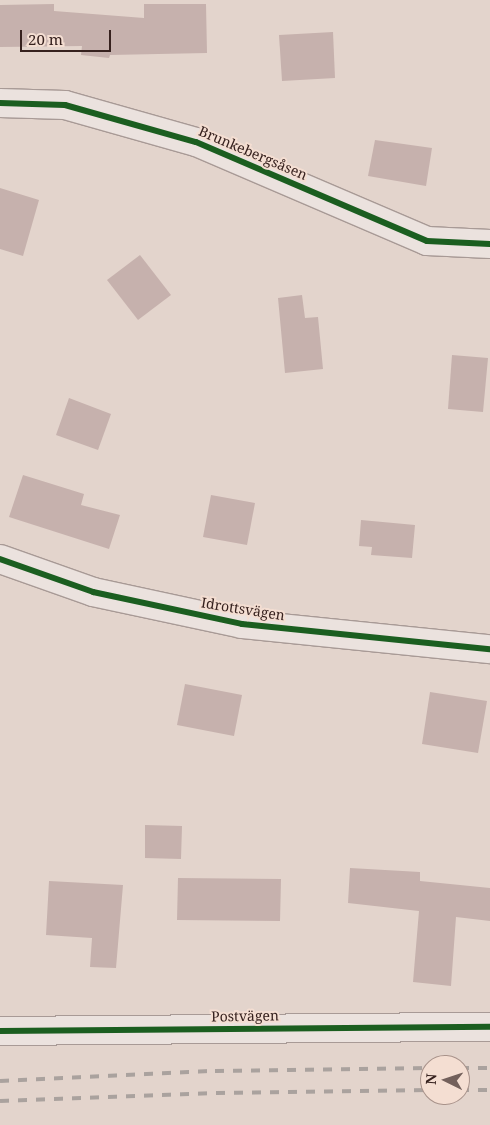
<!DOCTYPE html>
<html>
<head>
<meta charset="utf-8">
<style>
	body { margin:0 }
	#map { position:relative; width:490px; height:1125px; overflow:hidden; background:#e3d4cc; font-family:"Noto Serif",serif }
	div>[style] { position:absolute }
	.building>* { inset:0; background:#c6b1ad }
	.roads { filter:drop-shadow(1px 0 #a89a96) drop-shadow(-1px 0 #a89a96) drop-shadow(0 1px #a89a96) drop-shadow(0 -1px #a89a96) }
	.minor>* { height:28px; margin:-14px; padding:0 14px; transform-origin:14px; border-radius:14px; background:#ebe2de }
	.rail>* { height:4px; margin-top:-2px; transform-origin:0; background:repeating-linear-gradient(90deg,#aaa29e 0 9px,transparent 0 18px) }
	.cycleway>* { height:6px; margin:-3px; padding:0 3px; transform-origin:3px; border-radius:3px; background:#1b5e20 }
	span { translate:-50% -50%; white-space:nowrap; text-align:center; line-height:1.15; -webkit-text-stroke:4px #f4ded2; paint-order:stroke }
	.street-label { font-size:14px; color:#36211e }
	.north { position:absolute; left:420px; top:1055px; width:50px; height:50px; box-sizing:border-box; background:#f4ded2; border:1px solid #a8928a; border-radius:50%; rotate:274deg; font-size:14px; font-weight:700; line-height:20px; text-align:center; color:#36211e }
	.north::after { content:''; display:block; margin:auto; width:18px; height:22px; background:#73605b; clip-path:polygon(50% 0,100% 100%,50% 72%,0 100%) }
	.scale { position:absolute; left:20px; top:30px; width:91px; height:22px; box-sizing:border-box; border:2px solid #36211e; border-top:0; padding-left:6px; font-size:15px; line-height:18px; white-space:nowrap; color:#36211e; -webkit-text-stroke:4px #f4ded2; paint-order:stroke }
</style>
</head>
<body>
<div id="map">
	<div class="building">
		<div style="clip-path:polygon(54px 4px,54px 11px,144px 18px,144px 4px,206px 4px,207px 53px,110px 55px,109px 58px,81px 55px,82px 46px,0 47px,0 5px)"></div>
		<div style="clip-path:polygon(333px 32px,335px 78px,282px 81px,279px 35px)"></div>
		<div style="clip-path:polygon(375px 140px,432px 148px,426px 186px,368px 176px)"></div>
		<div style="clip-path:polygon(0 188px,39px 200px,23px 256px,0 249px)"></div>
		<div style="clip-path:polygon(140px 255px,171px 295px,138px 320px,107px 280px)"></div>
		<div style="clip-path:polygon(302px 295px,305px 318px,318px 317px,323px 369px,285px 373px,278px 298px)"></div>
		<div style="clip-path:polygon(452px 355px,488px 358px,483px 412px,448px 409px)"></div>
		<div style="clip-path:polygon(69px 398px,111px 414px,98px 450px,56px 435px)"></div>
		<div style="clip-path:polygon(23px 475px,84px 494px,81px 505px,120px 515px,109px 549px,9px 517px)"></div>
		<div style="clip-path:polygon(211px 495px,255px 503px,247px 545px,203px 537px)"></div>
		<div style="clip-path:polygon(361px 520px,415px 525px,412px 558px,371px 555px,372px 547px,359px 546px)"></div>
		<div style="clip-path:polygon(185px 684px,242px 695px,234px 736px,177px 725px)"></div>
		<div style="clip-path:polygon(430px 692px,487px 701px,478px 753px,422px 744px)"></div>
		<div style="clip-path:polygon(145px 825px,182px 826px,181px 859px,145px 858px)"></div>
		<div style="clip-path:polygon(350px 868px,420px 872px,420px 881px,490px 888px,490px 921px,456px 917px,451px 986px,413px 982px,419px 911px,348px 903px)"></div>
		<div style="clip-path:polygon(178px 878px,281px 879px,280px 921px,177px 920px)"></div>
		<div style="clip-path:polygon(49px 881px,123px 885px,116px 968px,90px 967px,92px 938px,46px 935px)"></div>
	</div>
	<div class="roads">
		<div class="minor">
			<div style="left:0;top:103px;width:65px;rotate:1.8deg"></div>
			<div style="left:65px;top:105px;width:136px;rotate:15.8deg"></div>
			<div style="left:196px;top:142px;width:251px;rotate:23.2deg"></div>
			<div style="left:427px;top:241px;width:63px;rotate:2.7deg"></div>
			<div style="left:0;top:559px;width:99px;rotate:19.5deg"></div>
			<div style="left:93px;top:592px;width:152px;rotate:12.1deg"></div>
			<div style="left:242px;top:624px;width:249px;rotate:5.8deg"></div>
			<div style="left:0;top:1031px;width:490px;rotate:-0.5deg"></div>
		</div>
	</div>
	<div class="rail">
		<div style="left:460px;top:1068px;width:30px"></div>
		<div style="left:0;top:1081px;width:215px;rotate:-2.7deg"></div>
		<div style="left:215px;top:1071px;width:215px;rotate:-0.8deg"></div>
		<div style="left:460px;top:1090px;width:30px"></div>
		<div style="left:0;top:1101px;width:216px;rotate:-2.1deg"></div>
		<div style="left:216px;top:1093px;width:214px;rotate:-0.8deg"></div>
	</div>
	<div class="cycleway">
		<div style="left:0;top:103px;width:65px;rotate:1.8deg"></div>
		<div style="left:65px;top:105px;width:136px;rotate:15.8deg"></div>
		<div style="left:196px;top:142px;width:251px;rotate:23.2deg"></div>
		<div style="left:427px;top:241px;width:63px;rotate:2.7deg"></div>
		<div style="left:0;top:559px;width:99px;rotate:19.5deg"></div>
		<div style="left:93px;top:592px;width:152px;rotate:12.1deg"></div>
		<div style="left:242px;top:624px;width:249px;rotate:5.8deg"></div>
		<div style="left:0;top:1031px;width:490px;rotate:-0.5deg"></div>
	</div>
	<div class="street-label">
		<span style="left:253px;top:153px;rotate:23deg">Brunkebergsåsen</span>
		<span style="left:243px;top:609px;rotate:9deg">Idrottsvägen</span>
		<span style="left:245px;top:1016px;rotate:-1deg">Postvägen</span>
	</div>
	<div class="north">N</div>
	<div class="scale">20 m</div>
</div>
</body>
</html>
